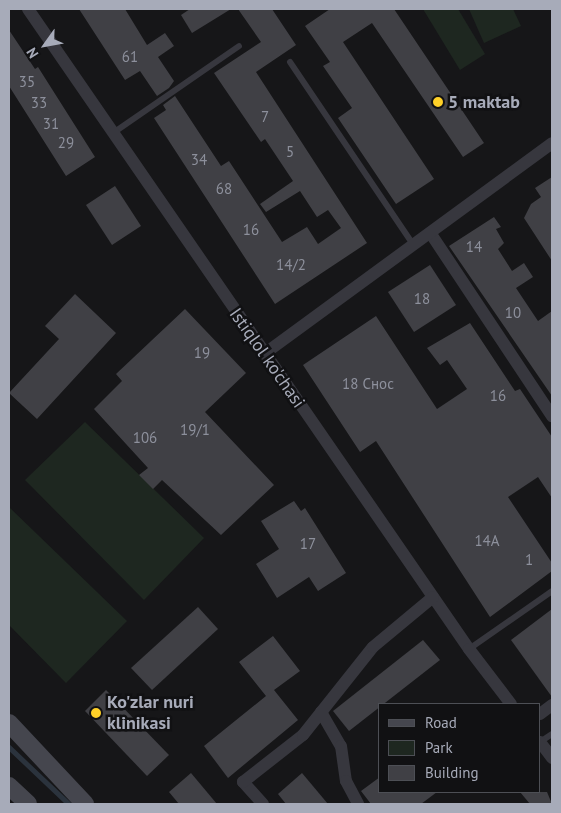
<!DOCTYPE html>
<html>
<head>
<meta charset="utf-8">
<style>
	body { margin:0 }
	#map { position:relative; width:561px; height:813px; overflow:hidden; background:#161618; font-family:"PT Sans",sans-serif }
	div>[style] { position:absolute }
	.green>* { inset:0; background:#1e2720 }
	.stream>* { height:4.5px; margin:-2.25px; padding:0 2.25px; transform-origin:2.25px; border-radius:2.25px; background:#2b333d }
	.building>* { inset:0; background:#404045 }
	.lane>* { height:6px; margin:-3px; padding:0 3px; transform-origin:3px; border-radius:3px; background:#37373e }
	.street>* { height:12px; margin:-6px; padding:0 6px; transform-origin:6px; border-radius:6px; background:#37373e }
	.secondary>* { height:18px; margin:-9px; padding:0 9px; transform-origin:9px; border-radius:9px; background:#45464e }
	.dots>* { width:14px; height:14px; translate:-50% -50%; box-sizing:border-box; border:2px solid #111113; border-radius:50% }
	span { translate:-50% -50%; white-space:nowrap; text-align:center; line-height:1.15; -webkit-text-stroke:5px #111113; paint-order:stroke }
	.number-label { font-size:15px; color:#8d909c }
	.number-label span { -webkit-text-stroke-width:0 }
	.poi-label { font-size:18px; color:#a7abb9; font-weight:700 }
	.left { translate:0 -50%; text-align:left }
	.street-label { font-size:18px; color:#a7abb9 }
	.frame { position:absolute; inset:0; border:10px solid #a7abb9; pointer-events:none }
	.legend { position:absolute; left:378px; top:703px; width:162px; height:90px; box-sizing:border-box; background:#111113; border:1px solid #4d4f55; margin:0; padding:6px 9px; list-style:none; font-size:15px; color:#a7abb9 }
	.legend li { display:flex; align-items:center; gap:10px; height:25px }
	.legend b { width:25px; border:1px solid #4d4f55 }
	.north { position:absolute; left:20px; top:20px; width:50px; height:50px; -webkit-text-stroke:4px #111113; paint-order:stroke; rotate:238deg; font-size:14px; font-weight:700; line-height:20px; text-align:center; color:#a7abb9 }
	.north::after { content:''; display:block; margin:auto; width:18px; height:22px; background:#a7abb9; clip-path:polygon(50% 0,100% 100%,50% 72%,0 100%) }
</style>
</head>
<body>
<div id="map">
	<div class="green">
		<div style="clip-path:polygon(423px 9px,458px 9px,485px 54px,460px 70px)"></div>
		<div style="clip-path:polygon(469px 9px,513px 9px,521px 26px,484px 43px)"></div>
		<div style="clip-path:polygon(85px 422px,204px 538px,144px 600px,25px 480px)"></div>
		<div style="clip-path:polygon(9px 507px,127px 621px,66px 683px,9px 625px)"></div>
	</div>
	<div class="stream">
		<div style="left:9px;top:747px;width:83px;rotate:43.5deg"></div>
	</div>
	<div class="building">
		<div style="clip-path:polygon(79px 9px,125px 9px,147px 45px,165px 33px,174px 46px,158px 57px,174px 81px,169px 88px,157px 96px,140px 71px,125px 80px)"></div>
		<div style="clip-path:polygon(190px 9px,231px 9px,192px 33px,181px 15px)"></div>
		<div style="clip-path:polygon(238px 9px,272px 9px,296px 45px,256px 72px,367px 243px,275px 304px,154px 118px,166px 110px,163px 105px,175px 96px,221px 166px,229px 161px,282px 242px,307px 227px,318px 244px,341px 228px,328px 210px,317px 217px,300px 191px,266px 212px,260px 204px,293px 181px,265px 139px,261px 142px,214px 73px,261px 42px)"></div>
		<div style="clip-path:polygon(330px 9px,394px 9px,484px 143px,463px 157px,372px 23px,343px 42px,434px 179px,396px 204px,338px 118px,352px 108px,323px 66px,330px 62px,305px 26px)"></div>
		<div style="clip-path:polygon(9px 30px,35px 69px,38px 67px,95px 157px,66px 176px,9px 86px)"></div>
		<div style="clip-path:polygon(552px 177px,552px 261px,524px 218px,531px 204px,541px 197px,535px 188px)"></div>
		<div style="clip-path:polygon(115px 186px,141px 226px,112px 245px,86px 205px)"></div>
		<div style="clip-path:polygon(494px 217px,501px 227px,496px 229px,504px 243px,498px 249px,512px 271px,524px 263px,533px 277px,516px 288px,538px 321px,552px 311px,552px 396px,449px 246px)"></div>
		<div style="clip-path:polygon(430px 265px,456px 305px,414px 332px,388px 292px)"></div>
		<div style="clip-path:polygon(75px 294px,116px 333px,37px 419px,9px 393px,59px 339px,45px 326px)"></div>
		<div style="clip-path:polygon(185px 309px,246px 373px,205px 412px,274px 485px,221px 535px,162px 480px,153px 489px,139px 475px,148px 468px,94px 409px,122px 381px,116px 374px)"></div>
		<div style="clip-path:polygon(376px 316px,437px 409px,467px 389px,447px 360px,440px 365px,427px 348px,470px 323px,515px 391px,520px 389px,552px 437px,552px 498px,538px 477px,508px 497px,552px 563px,552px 571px,490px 617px,376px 441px,360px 452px,303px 365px)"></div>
		<div style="clip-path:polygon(294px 501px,301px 511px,305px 508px,346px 573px,318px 591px,309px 577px,277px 598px,256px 564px,279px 549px,261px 521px)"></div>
		<div style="clip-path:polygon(198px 607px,218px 629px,152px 690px,131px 668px)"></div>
		<div style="clip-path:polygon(552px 609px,552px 697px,511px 640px)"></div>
		<div style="clip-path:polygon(273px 636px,300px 671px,274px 690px,298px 720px,228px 778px,204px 746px,266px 696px,239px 662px)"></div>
		<div style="clip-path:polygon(423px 640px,440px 660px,349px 731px,333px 711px)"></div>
		<div style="clip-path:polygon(106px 690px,169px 755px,147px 776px,85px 711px)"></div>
		<div style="clip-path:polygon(191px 773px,217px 804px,179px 804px,169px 792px)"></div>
		<div style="clip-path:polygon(302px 773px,328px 804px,286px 804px,278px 794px)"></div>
		<div style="clip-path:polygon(380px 777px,380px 792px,437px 792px,421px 804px,371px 804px,361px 791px)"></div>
		<div style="clip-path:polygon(520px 792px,547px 792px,552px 804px,530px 804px)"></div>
	</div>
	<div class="lane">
		<div style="left:290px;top:62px;width:222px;rotate:56deg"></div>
		<div style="left:113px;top:133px;width:153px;rotate:-34.6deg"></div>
		<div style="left:469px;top:649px;width:101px;rotate:-34.9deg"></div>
		<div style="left:540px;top:742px;width:14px;rotate:-34deg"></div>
	</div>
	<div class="street">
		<div style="left:28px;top:9px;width:777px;rotate:55.43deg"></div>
		<div style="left:469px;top:649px;width:69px;rotate:52.6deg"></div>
		<div style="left:431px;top:234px;width:219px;rotate:56.4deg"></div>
		<div style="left:264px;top:354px;width:357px;rotate:-36.2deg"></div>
		<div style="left:321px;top:712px;width:39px;rotate:60deg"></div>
		<div style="left:341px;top:746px;width:35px;rotate:82deg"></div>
		<div style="left:346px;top:781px;width:26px;rotate:62deg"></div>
		<div style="left:540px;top:714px;width:15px;rotate:-37deg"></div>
		<div style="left:540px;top:742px;width:20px;rotate:53deg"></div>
		<div style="left:263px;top:804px;width:30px;rotate:-132deg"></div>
		<div style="left:243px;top:782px;width:76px;rotate:-38.1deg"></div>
		<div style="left:303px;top:735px;width:112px;rotate:-51.5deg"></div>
		<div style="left:373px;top:647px;width:78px;rotate:-39.8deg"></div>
	</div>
	<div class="secondary">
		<div style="left:9px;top:723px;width:111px;rotate:46.8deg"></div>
		<div style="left:9px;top:786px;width:26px;rotate:43deg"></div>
	</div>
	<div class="dots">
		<div style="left:438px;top:102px;background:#ffd128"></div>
		<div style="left:96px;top:713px;background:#ffd128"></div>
	</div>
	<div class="number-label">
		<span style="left:130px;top:57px">61</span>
		<span style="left:27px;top:82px">35</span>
		<span style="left:39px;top:103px">33</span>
		<span style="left:265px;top:117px">7</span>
		<span style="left:51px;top:124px">31</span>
		<span style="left:66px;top:143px">29</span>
		<span style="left:290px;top:152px">5</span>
		<span style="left:199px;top:160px">34</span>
		<span style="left:224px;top:189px">68</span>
		<span style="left:251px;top:230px">16</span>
		<span style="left:474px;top:247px">14</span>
		<span style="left:291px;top:265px">14/2</span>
		<span style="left:422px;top:299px">18</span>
		<span style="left:513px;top:313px">10</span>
		<span style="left:202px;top:353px">19</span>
		<span style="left:368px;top:384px">18 Снос</span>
		<span style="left:498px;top:396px">16</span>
		<span style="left:195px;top:430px">19/1</span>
		<span style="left:145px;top:438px">106</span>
		<span style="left:487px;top:541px">14А</span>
		<span style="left:308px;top:544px">17</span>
		<span style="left:529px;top:560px">1</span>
	</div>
	<div class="poi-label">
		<span class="left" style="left:448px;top:102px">5 maktab</span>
		<span class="left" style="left:107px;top:713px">Ko'zlar nuri<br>klinikasi</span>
	</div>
	<div class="street-label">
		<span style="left:267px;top:358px;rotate:55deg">Istiqlol ko'chasi</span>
	</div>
	<div class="frame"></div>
	<ul class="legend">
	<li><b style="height:6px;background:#45464e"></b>Road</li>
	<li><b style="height:14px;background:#1e2720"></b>Park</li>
	<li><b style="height:14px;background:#404045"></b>Building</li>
	</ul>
	<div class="north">N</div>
</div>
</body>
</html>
